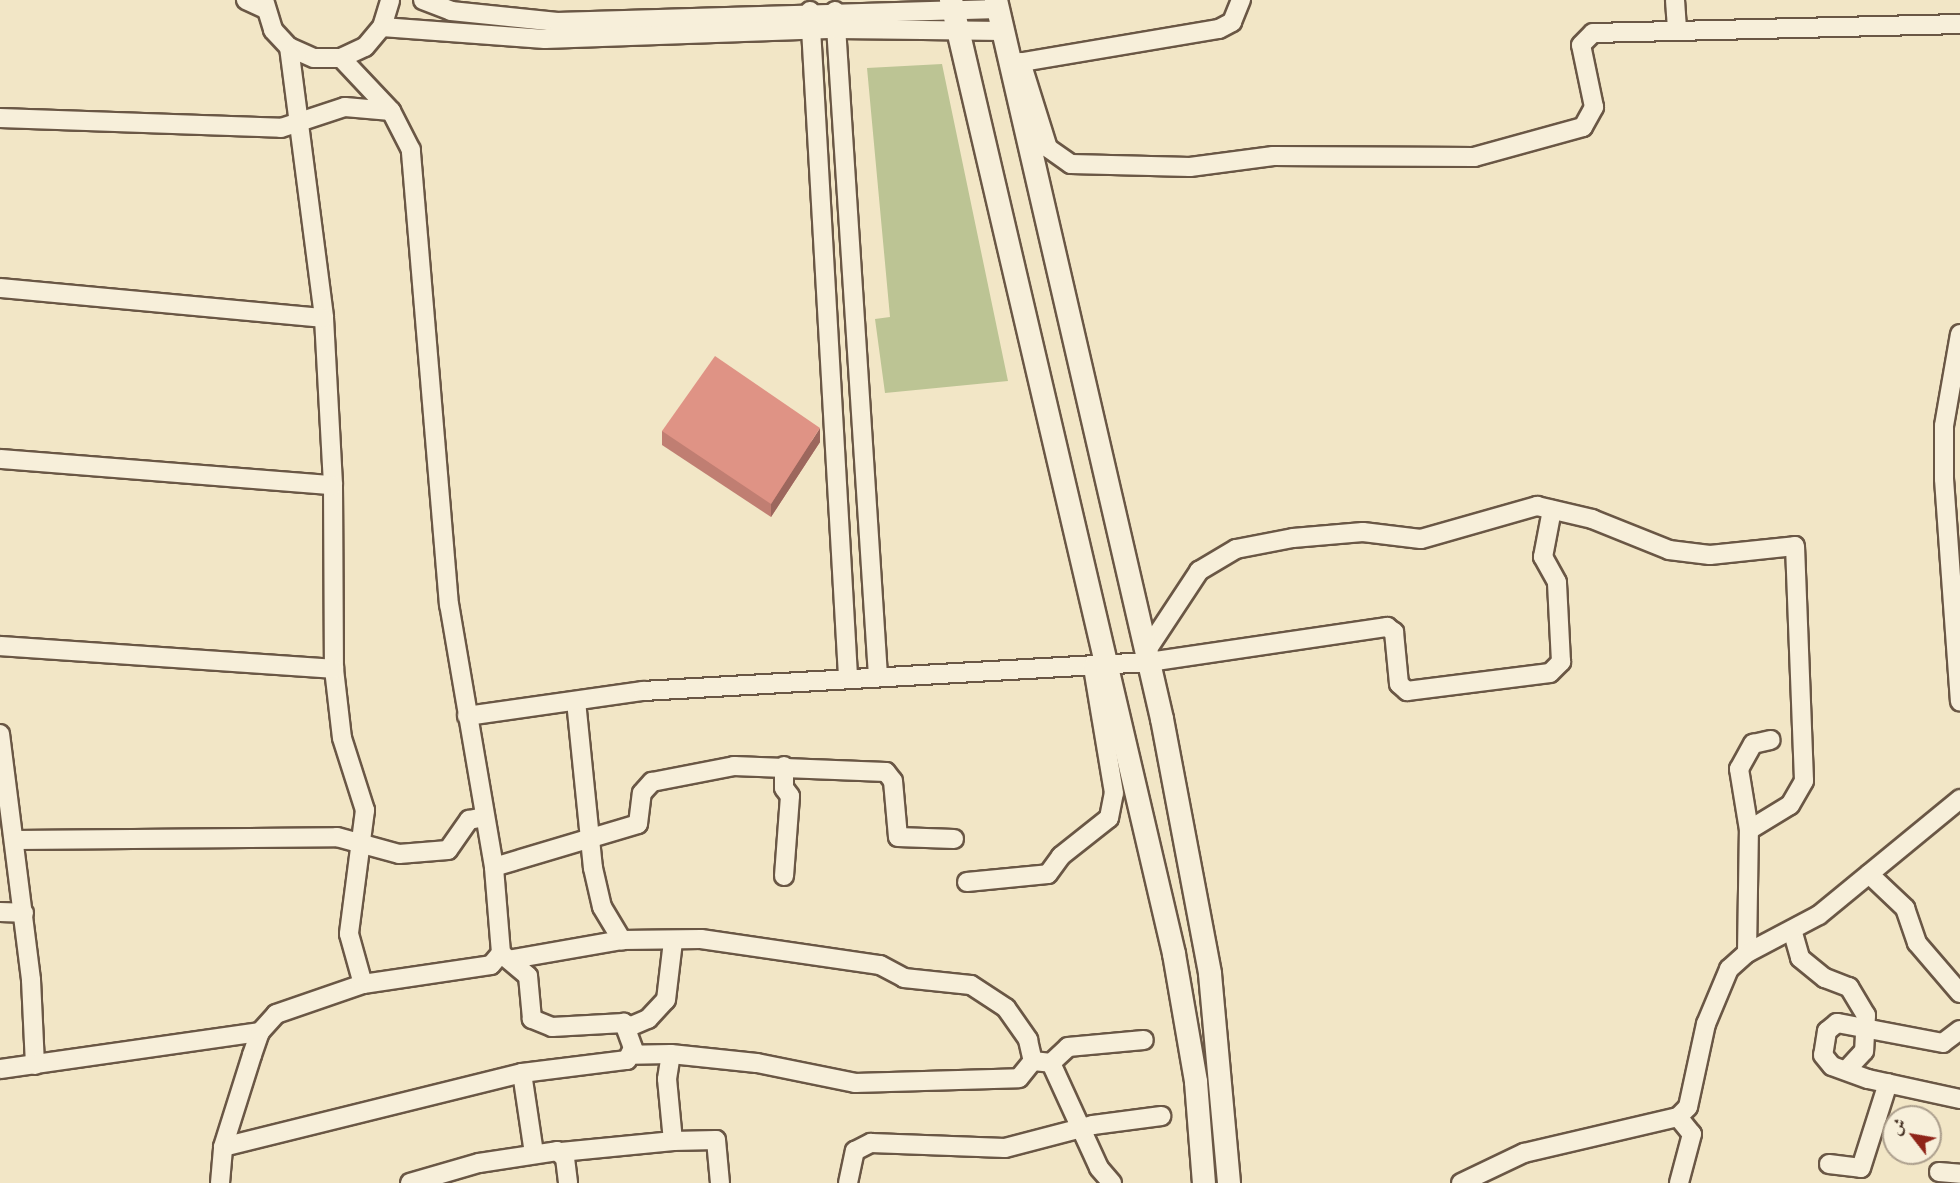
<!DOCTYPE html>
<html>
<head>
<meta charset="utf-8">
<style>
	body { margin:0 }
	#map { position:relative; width:1960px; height:1183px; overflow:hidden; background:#f2e6c6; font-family:"Libre Bodoni",Amiri,serif }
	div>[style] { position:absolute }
	.green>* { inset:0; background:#bcc494 }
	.roads { filter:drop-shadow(2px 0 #6a5745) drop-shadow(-2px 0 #6a5745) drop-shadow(0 2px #6a5745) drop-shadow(0 -2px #6a5745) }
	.minor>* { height:18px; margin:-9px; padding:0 9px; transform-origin:9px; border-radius:9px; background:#f7efda }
	.tertiary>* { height:22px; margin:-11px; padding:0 11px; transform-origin:11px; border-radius:11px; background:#f7efda }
	.wall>* { inset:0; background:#c07e72 }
	.shaded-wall>* { inset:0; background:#9c675d }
	.building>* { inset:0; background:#df9385 }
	span { translate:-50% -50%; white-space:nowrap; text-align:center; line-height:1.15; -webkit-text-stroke:4.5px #f7efda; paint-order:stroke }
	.north { position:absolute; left:1882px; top:1105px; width:60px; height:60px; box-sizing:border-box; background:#f7efda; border:2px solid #ac9f8d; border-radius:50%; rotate:301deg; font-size:16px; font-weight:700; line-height:24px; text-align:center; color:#3c271a }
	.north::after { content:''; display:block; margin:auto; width:21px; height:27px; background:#8f2418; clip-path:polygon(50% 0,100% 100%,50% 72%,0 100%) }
</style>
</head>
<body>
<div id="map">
	<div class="green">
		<div style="clip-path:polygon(942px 64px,1008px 381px,885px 393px,875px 319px,890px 317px,867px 68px)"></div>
	</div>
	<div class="roads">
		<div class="minor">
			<div style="left:246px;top:0;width:21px;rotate:25deg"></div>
			<div style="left:264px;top:0;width:31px;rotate:73deg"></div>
			<div style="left:273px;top:30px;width:23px;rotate:47deg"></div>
			<div style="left:289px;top:47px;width:27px;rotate:24deg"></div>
			<div style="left:314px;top:58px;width:27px"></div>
			<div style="left:341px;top:58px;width:26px;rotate:-25deg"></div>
			<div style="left:365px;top:47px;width:26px;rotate:-50deg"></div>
			<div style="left:382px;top:27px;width:28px;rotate:-73deg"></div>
			<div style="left:423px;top:0;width:30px;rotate:21deg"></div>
			<div style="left:451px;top:11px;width:107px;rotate:5.9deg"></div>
			<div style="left:557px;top:22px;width:441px;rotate:-1.7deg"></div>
			<div style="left:1675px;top:0;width:29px;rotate:86deg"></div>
			<div style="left:810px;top:11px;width:667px;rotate:86.73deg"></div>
			<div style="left:835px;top:11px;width:666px;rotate:86.3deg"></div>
			<div style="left:382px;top:27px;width:163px;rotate:4.2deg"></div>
			<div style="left:545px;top:39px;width:291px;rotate:-2deg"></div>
			<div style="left:836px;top:29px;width:167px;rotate:0.7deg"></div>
			<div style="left:289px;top:47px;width:273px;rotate:82.6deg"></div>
			<div style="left:324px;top:318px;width:167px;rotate:86.9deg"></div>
			<div style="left:333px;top:485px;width:184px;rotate:89.7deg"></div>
			<div style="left:334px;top:669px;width:69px;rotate:83.4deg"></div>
			<div style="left:342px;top:738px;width:76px;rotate:72.3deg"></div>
			<div style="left:365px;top:810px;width:125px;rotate:97.4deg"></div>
			<div style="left:349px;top:934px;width:52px;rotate:74.4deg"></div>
			<div style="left:1021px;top:62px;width:90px;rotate:72.6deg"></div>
			<div style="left:1048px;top:148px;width:28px;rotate:35deg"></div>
			<div style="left:1071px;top:164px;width:119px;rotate:1.4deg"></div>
			<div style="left:1190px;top:167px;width:84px;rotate:-7.5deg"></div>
			<div style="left:1273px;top:156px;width:201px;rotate:0.3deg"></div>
			<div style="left:1474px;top:157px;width:113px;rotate:-15.4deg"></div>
			<div style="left:1583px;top:127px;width:23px;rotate:-61deg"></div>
			<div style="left:1594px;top:107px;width:63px;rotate:-101.8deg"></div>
			<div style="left:1581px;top:45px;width:17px;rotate:-45deg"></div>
			<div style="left:1593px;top:33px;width:367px;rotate:-1.4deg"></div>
			<div style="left:1011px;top:64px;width:211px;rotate:-9.6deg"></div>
			<div style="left:1219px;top:29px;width:15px;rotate:-28deg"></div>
			<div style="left:1232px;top:22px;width:24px;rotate:-68deg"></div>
			<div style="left:0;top:118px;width:281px;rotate:2deg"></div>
			<div style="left:281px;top:128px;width:67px;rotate:-18.2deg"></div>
			<div style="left:345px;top:107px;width:46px;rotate:5deg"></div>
			<div style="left:0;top:288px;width:325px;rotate:5.3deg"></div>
			<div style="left:1960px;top:334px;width:93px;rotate:99.9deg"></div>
			<div style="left:1944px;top:426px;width:53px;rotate:90deg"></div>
			<div style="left:1944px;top:479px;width:223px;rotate:85.9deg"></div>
			<div style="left:0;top:459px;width:334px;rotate:4.5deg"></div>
			<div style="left:0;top:646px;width:335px;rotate:3.9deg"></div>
			<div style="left:1147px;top:650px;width:95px;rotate:-56.6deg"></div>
			<div style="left:1199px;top:571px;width:43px;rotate:-30.7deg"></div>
			<div style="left:1236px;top:549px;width:58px;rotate:-10.9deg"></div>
			<div style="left:1293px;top:538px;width:70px;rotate:-4.9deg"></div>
			<div style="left:1363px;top:532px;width:58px;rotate:6.9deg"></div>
			<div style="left:1421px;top:539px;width:121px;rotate:-15.9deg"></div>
			<div style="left:1537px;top:506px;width:57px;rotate:13.3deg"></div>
			<div style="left:1592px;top:519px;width:83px;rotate:21.9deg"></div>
			<div style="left:1669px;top:550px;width:41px;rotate:7deg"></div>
			<div style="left:1710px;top:555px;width:85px;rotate:-6deg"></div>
			<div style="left:1795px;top:546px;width:235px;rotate:87.8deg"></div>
			<div style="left:1804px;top:781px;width:28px;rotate:120deg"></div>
			<div style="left:1790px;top:805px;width:48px;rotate:148.6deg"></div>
			<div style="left:576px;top:701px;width:168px;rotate:84.2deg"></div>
			<div style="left:593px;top:868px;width:40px;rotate:77deg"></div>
			<div style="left:602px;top:907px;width:39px;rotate:59deg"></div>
			<div style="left:467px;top:716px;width:178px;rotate:-8.1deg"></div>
			<div style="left:643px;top:691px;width:507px;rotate:-3.28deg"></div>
			<div style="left:1149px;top:662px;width:241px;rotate:-8.4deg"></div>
			<div style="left:1387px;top:627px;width:9px;rotate:36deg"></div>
			<div style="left:1394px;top:632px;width:52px;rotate:84.5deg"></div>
			<div style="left:1399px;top:684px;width:11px;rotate:41deg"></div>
			<div style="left:1407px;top:691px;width:144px;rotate:-7.2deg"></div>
			<div style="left:1550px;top:673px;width:16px;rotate:-45deg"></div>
			<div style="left:1561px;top:662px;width:80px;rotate:-92.9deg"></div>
			<div style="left:1557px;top:582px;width:29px;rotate:-119deg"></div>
			<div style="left:1543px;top:557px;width:48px;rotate:-79.2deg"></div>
			<div style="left:0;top:734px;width:248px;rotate:82.8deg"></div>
			<div style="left:31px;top:980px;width:85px;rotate:87.3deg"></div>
			<div style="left:16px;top:840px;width:321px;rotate:-0.5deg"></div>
			<div style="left:337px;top:837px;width:64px;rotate:15.3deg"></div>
			<div style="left:399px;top:854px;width:49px;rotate:-4.7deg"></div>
			<div style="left:448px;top:850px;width:37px;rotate:-55deg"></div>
			<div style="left:469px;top:820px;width:16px;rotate:-11deg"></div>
			<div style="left:494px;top:867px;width:150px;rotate:-16.6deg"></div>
			<div style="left:638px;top:824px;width:31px;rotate:-83deg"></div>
			<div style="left:642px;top:793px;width:15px;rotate:-48deg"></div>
			<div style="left:652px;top:782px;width:84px;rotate:-11deg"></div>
			<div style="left:734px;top:766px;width:152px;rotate:2.3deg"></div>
			<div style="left:886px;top:772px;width:11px;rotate:52deg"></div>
			<div style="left:893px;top:781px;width:56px;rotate:84.9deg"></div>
			<div style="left:898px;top:837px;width:56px;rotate:2deg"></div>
			<div style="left:1869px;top:874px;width:50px;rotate:43.4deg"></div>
			<div style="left:1905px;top:908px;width:37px;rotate:71deg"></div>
			<div style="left:1917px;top:943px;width:66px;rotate:49.3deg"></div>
			<div style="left:784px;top:876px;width:80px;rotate:-85.7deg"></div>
			<div style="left:790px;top:796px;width:10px;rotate:-127deg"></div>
			<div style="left:784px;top:788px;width:22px;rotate:-90deg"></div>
			<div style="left:967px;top:882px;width:81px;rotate:-5.6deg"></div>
			<div style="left:1048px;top:874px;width:22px;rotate:-54deg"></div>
			<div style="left:1061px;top:856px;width:61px;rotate:-38.4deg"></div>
			<div style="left:1109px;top:818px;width:25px;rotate:-79deg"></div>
			<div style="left:1114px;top:793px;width:128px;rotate:-99.5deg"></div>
			<div style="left:0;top:912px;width:24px;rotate:2deg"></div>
			<div style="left:1793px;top:933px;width:26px;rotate:74deg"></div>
			<div style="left:1800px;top:958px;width:32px;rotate:39deg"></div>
			<div style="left:1825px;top:978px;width:26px;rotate:21deg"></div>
			<div style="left:1849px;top:987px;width:33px;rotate:59deg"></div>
			<div style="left:1866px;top:1015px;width:36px;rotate:93deg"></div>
			<div style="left:1864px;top:1051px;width:25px;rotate:133deg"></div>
			<div style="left:1747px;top:953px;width:123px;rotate:-89.1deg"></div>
			<div style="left:1749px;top:830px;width:62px;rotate:-99.3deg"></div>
			<div style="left:1739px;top:769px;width:29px;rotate:-61deg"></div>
			<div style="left:1753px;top:744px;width:18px;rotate:-13deg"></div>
			<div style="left:513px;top:959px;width:111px;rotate:-9.9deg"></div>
			<div style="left:622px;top:940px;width:79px;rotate:-0.7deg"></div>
			<div style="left:701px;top:939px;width:181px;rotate:8.3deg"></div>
			<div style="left:880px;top:965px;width:27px;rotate:28deg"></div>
			<div style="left:904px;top:978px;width:67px;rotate:6deg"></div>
			<div style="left:971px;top:985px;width:42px;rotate:33.3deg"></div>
			<div style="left:1006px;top:1008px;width:39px;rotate:55deg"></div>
			<div style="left:1028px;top:1040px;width:22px;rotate:77deg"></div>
			<div style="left:629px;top:1027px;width:21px;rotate:-23deg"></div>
			<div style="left:648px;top:1019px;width:26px;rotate:-47deg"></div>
			<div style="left:666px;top:1000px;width:59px;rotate:-83.2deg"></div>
			<div style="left:1960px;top:1030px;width:21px;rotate:143deg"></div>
			<div style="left:1943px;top:1043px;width:108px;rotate:-169.3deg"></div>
			<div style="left:1837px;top:1023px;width:13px;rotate:141deg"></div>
			<div style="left:1827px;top:1031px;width:24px;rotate:99deg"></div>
			<div style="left:1823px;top:1055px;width:14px;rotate:51deg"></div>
			<div style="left:1832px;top:1066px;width:38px;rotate:20deg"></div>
			<div style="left:1868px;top:1079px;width:94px;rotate:12.3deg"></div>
			<div style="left:671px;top:1054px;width:86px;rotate:6deg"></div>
			<div style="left:757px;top:1063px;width:100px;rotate:11.5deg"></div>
			<div style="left:855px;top:1083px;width:164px;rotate:-1.7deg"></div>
			<div style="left:1019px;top:1078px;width:22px;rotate:-51deg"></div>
			<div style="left:1033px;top:1061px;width:18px;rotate:6deg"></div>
			<div style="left:1051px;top:1063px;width:23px;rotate:-43deg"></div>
			<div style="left:1068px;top:1047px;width:76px;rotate:-5.3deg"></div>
			<div style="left:1051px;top:1063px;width:115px;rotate:65.4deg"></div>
			<div style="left:1099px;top:1168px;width:20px;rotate:49deg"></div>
			<div style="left:0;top:1069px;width:263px;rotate:-8.1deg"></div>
			<div style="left:522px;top:1073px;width:81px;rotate:81.5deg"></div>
			<div style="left:1678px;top:1117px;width:22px;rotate:51deg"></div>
			<div style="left:1692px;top:1134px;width:51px;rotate:104.9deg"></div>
			<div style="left:673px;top:1141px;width:43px;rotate:-1.3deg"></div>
			<div style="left:716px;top:1140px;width:43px;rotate:84.7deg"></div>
			<div style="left:223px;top:1147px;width:308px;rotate:-13.9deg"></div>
			<div style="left:522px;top:1073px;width:106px;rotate:-7.1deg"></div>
			<div style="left:627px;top:1060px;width:13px;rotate:-63deg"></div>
			<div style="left:633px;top:1048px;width:27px;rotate:-110deg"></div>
			<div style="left:624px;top:1023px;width:72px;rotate:176.8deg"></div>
			<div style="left:552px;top:1027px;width:22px;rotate:-158deg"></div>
			<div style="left:532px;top:1019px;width:43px;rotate:-95.3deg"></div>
			<div style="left:528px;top:976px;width:35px;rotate:-140deg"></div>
			<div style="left:561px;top:1152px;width:113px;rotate:-5.6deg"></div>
			<div style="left:673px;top:1141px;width:62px;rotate:-95.5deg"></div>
			<div style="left:667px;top:1079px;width:25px;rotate:-81deg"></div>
			<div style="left:671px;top:1054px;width:39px;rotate:179deg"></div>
			<div style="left:1829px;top:1164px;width:32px;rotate:7deg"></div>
			<div style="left:1861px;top:1168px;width:89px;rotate:-72.4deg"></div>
			<div style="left:1939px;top:1172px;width:21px;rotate:5deg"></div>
			<div style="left:220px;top:1183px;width:36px;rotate:-85deg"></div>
			<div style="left:223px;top:1147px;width:96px;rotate:-72.5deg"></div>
			<div style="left:252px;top:1055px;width:24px;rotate:-71deg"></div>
			<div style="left:260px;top:1032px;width:24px;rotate:-48deg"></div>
			<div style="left:276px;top:1014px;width:92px;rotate:-19deg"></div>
			<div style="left:363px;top:984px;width:129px;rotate:-8.4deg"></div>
			<div style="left:491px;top:965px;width:16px;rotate:-50deg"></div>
			<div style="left:501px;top:953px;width:86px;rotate:-94.7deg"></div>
			<div style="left:494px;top:867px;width:266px;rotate:-99.7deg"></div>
			<div style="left:449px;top:605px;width:457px;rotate:-94.8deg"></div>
			<div style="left:411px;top:150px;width:44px;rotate:-117.1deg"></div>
			<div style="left:391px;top:111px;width:73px;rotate:-133.3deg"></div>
			<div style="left:410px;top:1183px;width:72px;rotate:-16.2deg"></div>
			<div style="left:479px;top:1163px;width:79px;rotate:-8.7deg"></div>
			<div style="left:557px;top:1151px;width:11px;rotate:41deg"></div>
			<div style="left:565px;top:1158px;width:25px;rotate:83deg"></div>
			<div style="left:848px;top:1183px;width:33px;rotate:-78deg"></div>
			<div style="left:855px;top:1151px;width:18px;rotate:-27deg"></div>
			<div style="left:871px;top:1143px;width:134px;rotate:2.1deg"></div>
			<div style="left:1005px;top:1148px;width:91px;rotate:-14.6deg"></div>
			<div style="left:1093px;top:1125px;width:69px;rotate:-7.5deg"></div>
			<div style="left:1461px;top:1183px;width:70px;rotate:-25.5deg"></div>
			<div style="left:1524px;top:1153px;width:158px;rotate:-13.2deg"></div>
			<div style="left:1678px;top:1117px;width:14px;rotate:-45deg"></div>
			<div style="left:1688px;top:1107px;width:85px;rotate:-77.8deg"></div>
			<div style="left:1706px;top:1024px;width:60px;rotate:-67.3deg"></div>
			<div style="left:1729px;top:969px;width:24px;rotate:-42deg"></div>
			<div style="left:1747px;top:953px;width:81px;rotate:-27.8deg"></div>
			<div style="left:1819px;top:915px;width:183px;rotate:-39.4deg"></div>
		</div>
		<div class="tertiary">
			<div style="left:951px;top:0;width:980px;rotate:76.84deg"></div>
			<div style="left:1174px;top:954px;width:130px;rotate:80.2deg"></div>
			<div style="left:1196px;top:1082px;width:101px;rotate:85.5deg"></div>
			<div style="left:996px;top:0;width:738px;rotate:77deg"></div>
			<div style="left:1162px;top:719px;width:259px;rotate:79.3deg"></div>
			<div style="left:1210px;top:974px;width:210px;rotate:84.8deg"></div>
		</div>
	</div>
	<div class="wall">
		<div style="clip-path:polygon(662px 431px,820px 442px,771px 517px,662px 445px)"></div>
	</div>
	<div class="shaded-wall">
		<div style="clip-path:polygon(820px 428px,820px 442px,771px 517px,771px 504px)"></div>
	</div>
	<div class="building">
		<div style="clip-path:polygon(715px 356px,820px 428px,771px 504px,662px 431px)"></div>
	</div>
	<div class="north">ش</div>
</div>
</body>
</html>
